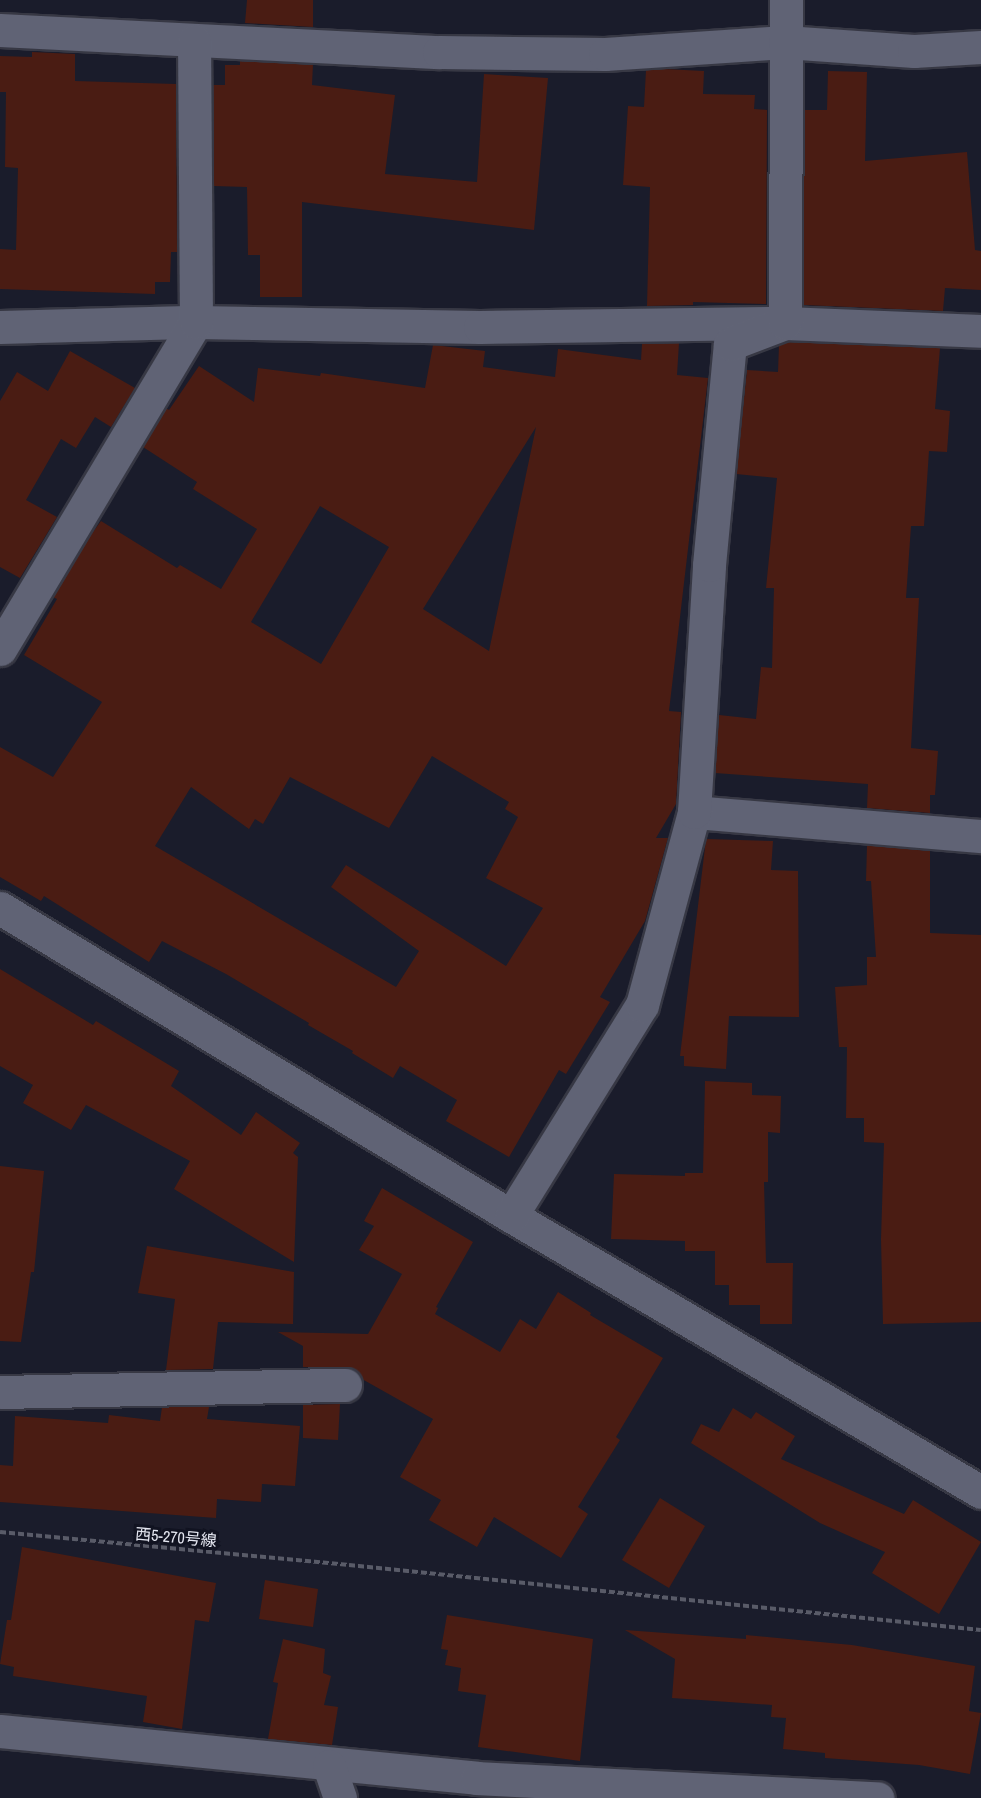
<!DOCTYPE html>
<html>
<head>
<meta charset="utf-8">
<style>
	body { margin:0 }
	#map { position:relative; width:981px; height:1798px; overflow:hidden; background:#1a1c2b; font-family:"Archivo Narrow","Noto Sans JP",sans-serif }
	div>[style] { position:absolute }
	.building>* { inset:0; background:#4a1c13 }
	.path>* { height:4px; margin-top:-2px; transform-origin:0; background:repeating-linear-gradient(90deg,#595b68 0 6px,transparent 0 9px) }
	.roads { filter:drop-shadow(2px 0 #373844) drop-shadow(-2px 0 #373844) drop-shadow(0 2px #373844) drop-shadow(0 -2px #373844) }
	.minor>* { height:33px; margin:-16.5px; padding:0 16.5px; transform-origin:16.5px; border-radius:16.5px; background:#606375 }
	span { translate:-50% -50%; white-space:nowrap; text-align:center; line-height:1.15; -webkit-text-stroke:6px #111321; paint-order:stroke }
	.street-label { font-size:16px; color:#e5e7f1 }
</style>
</head>
<body>
<div id="map">
	<div class="building">
		<div style="clip-path:polygon(247px 0,313px 0,313px 27px,245px 23px)"></div>
		<div style="clip-path:polygon(32px 52px,75px 54px,75px 81px,176px 84px,177px 252px,171px 252px,170px 282px,155px 282px,155px 294px,0 289px,0 249px,16px 250px,18px 168px,5px 167px,6px 92px,0 92px,0 56px,32px 57px)"></div>
		<div style="clip-path:polygon(240px 61px,313px 64px,312px 85px,395px 95px,385px 174px,477px 182px,484px 74px,548px 78px,534px 230px,302px 202px,302px 297px,260px 297px,260px 255px,248px 255px,247px 187px,214px 186px,213px 85px,225px 85px,225px 65px,240px 65px)"></div>
		<div style="clip-path:polygon(664px 69px,704px 71px,703px 94px,755px 95px,754px 109px,767px 110px,766px 304px,693px 302px,693px 305px,647px 306px,650px 187px,623px 185px,628px 106px,644px 107px,646px 70px)"></div>
		<div style="clip-path:polygon(828px 71px,867px 72px,865px 161px,967px 152px,975px 250px,981px 251px,981px 290px,945px 288px,943px 311px,804px 305px,804px 110px,827px 110px)"></div>
		<div style="clip-path:polygon(788px 342px,940px 348px,935px 409px,950px 411px,947px 452px,929px 451px,924px 526px,911px 526px,906px 598px,919px 598px,911px 748px,938px 751px,935px 795px,930px 795px,930px 813px,867px 808px,868px 784px,715px 773px,719px 715px,756px 719px,761px 667px,772px 668px,774px 588px,766px 588px,777px 478px,736px 474px,747px 370px,778px 372px,779px 345px)"></div>
		<div style="clip-path:polygon(evenodd,679px 343px,677px 375px,708px 378px,669px 711px,681px 712px,676px 804px,656px 838px,668px 838px,645px 921px,600px 997px,610px 1002px,566px 1074px,559px 1070px,509px 1157px,446px 1121px,457px 1100px,400px 1066px,393px 1078px,352px 1053px,353px 1051px,308px 1025px,309px 1023px,226px 974px,162px 941px,149px 962px,44px 896px,41px 901px,0 877px,0 747px,53px 777px,102px 702px,24px 655px,57px 599px,53px 597px,90px 536px,101px 521px,177px 568px,180px 565px,221px 589px,257px 529px,193px 489px,197px 482px,143px 447px,166px 408px,169px 410px,199px 366px,254px 402px,258px 368px,320px 376px,321px 373px,425px 388px,433px 345px,485px 351px,483px 367px,555px 377px,558px 349px,641px 360px,642px 344px,679px 343px,536px 427px,489px 651px,423px 609px,536px 427px,679px 343px,320px 506px,389px 547px,321px 664px,251px 622px,320px 506px,679px 343px,432px 756px,509px 802px,505px 809px,518px 817px,486px 878px,543px 908px,506px 966px,346px 865px,331px 887px,419px 951px,396px 987px,155px 846px,191px 787px,249px 829px,255px 819px,263px 824px,290px 777px,389px 828px,432px 756px)"></div>
		<div style="clip-path:polygon(70px 351px,135px 388px,111px 427px,95px 417px,76px 448px,61px 439px,26px 500px,57px 517px,20px 578px,0 567px,0 401px,17px 372px,48px 391px)"></div>
		<div style="clip-path:polygon(706px 839px,773px 841px,771px 870px,798px 871px,799px 1017px,729px 1016px,726px 1069px,684px 1066px,684px 1056px,680px 1056px)"></div>
		<div style="clip-path:polygon(867px 845px,930px 851px,930px 933px,981px 935px,981px 1322px,883px 1324px,881px 1239px,884px 1143px,864px 1142px,864px 1118px,846px 1118px,847px 1047px,839px 1047px,835px 987px,867px 985px,867px 957px,876px 957px,871px 881px,866px 881px)"></div>
		<div style="clip-path:polygon(0 969px,93px 1025px,96px 1021px,179px 1071px,171px 1086px,241px 1135px,256px 1112px,300px 1143px,293px 1153px,298px 1157px,294px 1262px,174px 1189px,190px 1161px,86px 1105px,71px 1130px,23px 1103px,33px 1085px,0 1066px)"></div>
		<div style="clip-path:polygon(705px 1081px,752px 1083px,752px 1095px,781px 1096px,780px 1133px,768px 1132px,768px 1182px,764px 1182px,766px 1263px,793px 1263px,792px 1324px,760px 1324px,760px 1305px,729px 1305px,729px 1285px,715px 1285px,715px 1251px,685px 1251px,685px 1241px,611px 1239px,614px 1174px,685px 1176px,685px 1173px,703px 1173px)"></div>
		<div style="clip-path:polygon(0 1166px,44px 1171px,34px 1272px,31px 1272px,21px 1342px,0 1341px)"></div>
		<div style="clip-path:polygon(382px 1188px,473px 1242px,436px 1307px,438px 1308px,435px 1314px,500px 1352px,520px 1319px,536px 1329px,558px 1292px,591px 1313px,590px 1315px,663px 1358px,616px 1437px,620px 1440px,578px 1507px,588px 1514px,561px 1558px,494px 1517px,477px 1547px,429px 1520px,441px 1500px,400px 1477px,433px 1419px,362px 1379px,353px 1368px,303px 1367px,303px 1346px,278px 1332px,368px 1334px,402px 1274px,359px 1250px,374px 1226px,364px 1221px)"></div>
		<div style="clip-path:polygon(147px 1246px,294px 1272px,293px 1324px,218px 1322px,213px 1369px,166px 1370px,175px 1299px,138px 1293px)"></div>
		<div style="clip-path:polygon(340px 1404px,338px 1440px,303px 1438px,303px 1405px)"></div>
		<div style="clip-path:polygon(162px 1407px,209px 1407px,207px 1419px,300px 1426px,295px 1486px,262px 1484px,261px 1502px,217px 1499px,216px 1518px,0 1502px,0 1465px,13px 1466px,15px 1416px,108px 1423px,109px 1415px,160px 1421px)"></div>
		<div style="clip-path:polygon(733px 1408px,751px 1419px,756px 1412px,795px 1436px,781px 1459px,904px 1514px,913px 1500px,981px 1542px,939px 1614px,872px 1573px,885px 1552px,820px 1523px,691px 1443px,701px 1424px,719px 1432px)"></div>
		<div style="clip-path:polygon(660px 1498px,705px 1526px,669px 1588px,622px 1560px)"></div>
		<div style="clip-path:polygon(22px 1547px,216px 1583px,209px 1622px,195px 1620px,182px 1729px,143px 1722px,147px 1696px,13px 1676px,14px 1667px,0 1664px,7px 1620px,11px 1620px)"></div>
		<div style="clip-path:polygon(265px 1580px,318px 1589px,313px 1627px,259px 1619px)"></div>
		<div style="clip-path:polygon(447px 1615px,593px 1639px,580px 1761px,478px 1747px,486px 1695px,458px 1691px,461px 1668px,445px 1665px,448px 1650px,441px 1649px)"></div>
		<div style="clip-path:polygon(625px 1630px,746px 1639px,746px 1635px,852px 1645px,975px 1666px,969px 1711px,981px 1713px,970px 1774px,919px 1765px,825px 1758px,825px 1753px,783px 1749px,786px 1718px,771px 1717px,772px 1705px,672px 1698px,675px 1659px)"></div>
		<div style="clip-path:polygon(283px 1639px,325px 1649px,323px 1673px,331px 1676px,324px 1705px,338px 1707px,332px 1745px,268px 1739px,278px 1683px,273px 1682px)"></div>
	</div>
	<div class="path">
		<div style="left:0;top:1532px;width:351px;rotate:5.4deg"></div>
		<div style="left:349px;top:1565px;width:635px;rotate:5.87deg"></div>
	</div>
	<div class="roads">
		<div class="minor">
			<div style="left:0;top:30px;width:440px;rotate:2.9deg"></div>
			<div style="left:439px;top:52px;width:166px;rotate:0.7deg"></div>
			<div style="left:605px;top:54px;width:180px;rotate:-3.8deg"></div>
			<div style="left:785px;top:42px;width:129px;rotate:4deg"></div>
			<div style="left:914px;top:51px;width:67px;rotate:-3.4deg"></div>
			<div style="left:0;top:327px;width:196px;rotate:-1.5deg"></div>
			<div style="left:196px;top:322px;width:284px;rotate:1deg"></div>
			<div style="left:480px;top:327px;width:305px;rotate:-0.8deg"></div>
			<div style="left:785px;top:323px;width:196px;rotate:2.3deg"></div>
			<div style="left:0;top:649px;width:381px;rotate:-59.1deg"></div>
			<div style="left:196px;top:322px;width:281px;rotate:-90.4deg"></div>
			<div style="left:694px;top:812px;width:288px;rotate:4.8deg"></div>
			<div style="left:0;top:908px;width:597px;rotate:31.08deg"></div>
			<div style="left:511px;top:1216px;width:545px;rotate:30.42deg"></div>
			<div style="left:511px;top:1216px;width:248px;rotate:-58.2deg"></div>
			<div style="left:642px;top:1005px;width:200px;rotate:-74.9deg"></div>
			<div style="left:694px;top:812px;width:247px;rotate:-86.5deg"></div>
			<div style="left:709px;top:565px;width:222px;rotate:-84.6deg"></div>
			<div style="left:730px;top:344px;width:59px;rotate:-20.9deg"></div>
			<div style="left:785px;top:323px;width:323px;rotate:-89.8deg"></div>
			<div style="left:0;top:1392px;width:345px;rotate:-1.2deg"></div>
			<div style="left:0;top:1731px;width:479px;rotate:5.6deg"></div>
			<div style="left:477px;top:1778px;width:401px;rotate:2.9deg"></div>
			<div style="left:329px;top:1766px;width:34px;rotate:71deg"></div>
		</div>
	</div>
	<div class="street-label">
		<span style="left:176px;top:1537px;rotate:5deg">西5-270号線</span>
	</div>
</div>
</body>
</html>
